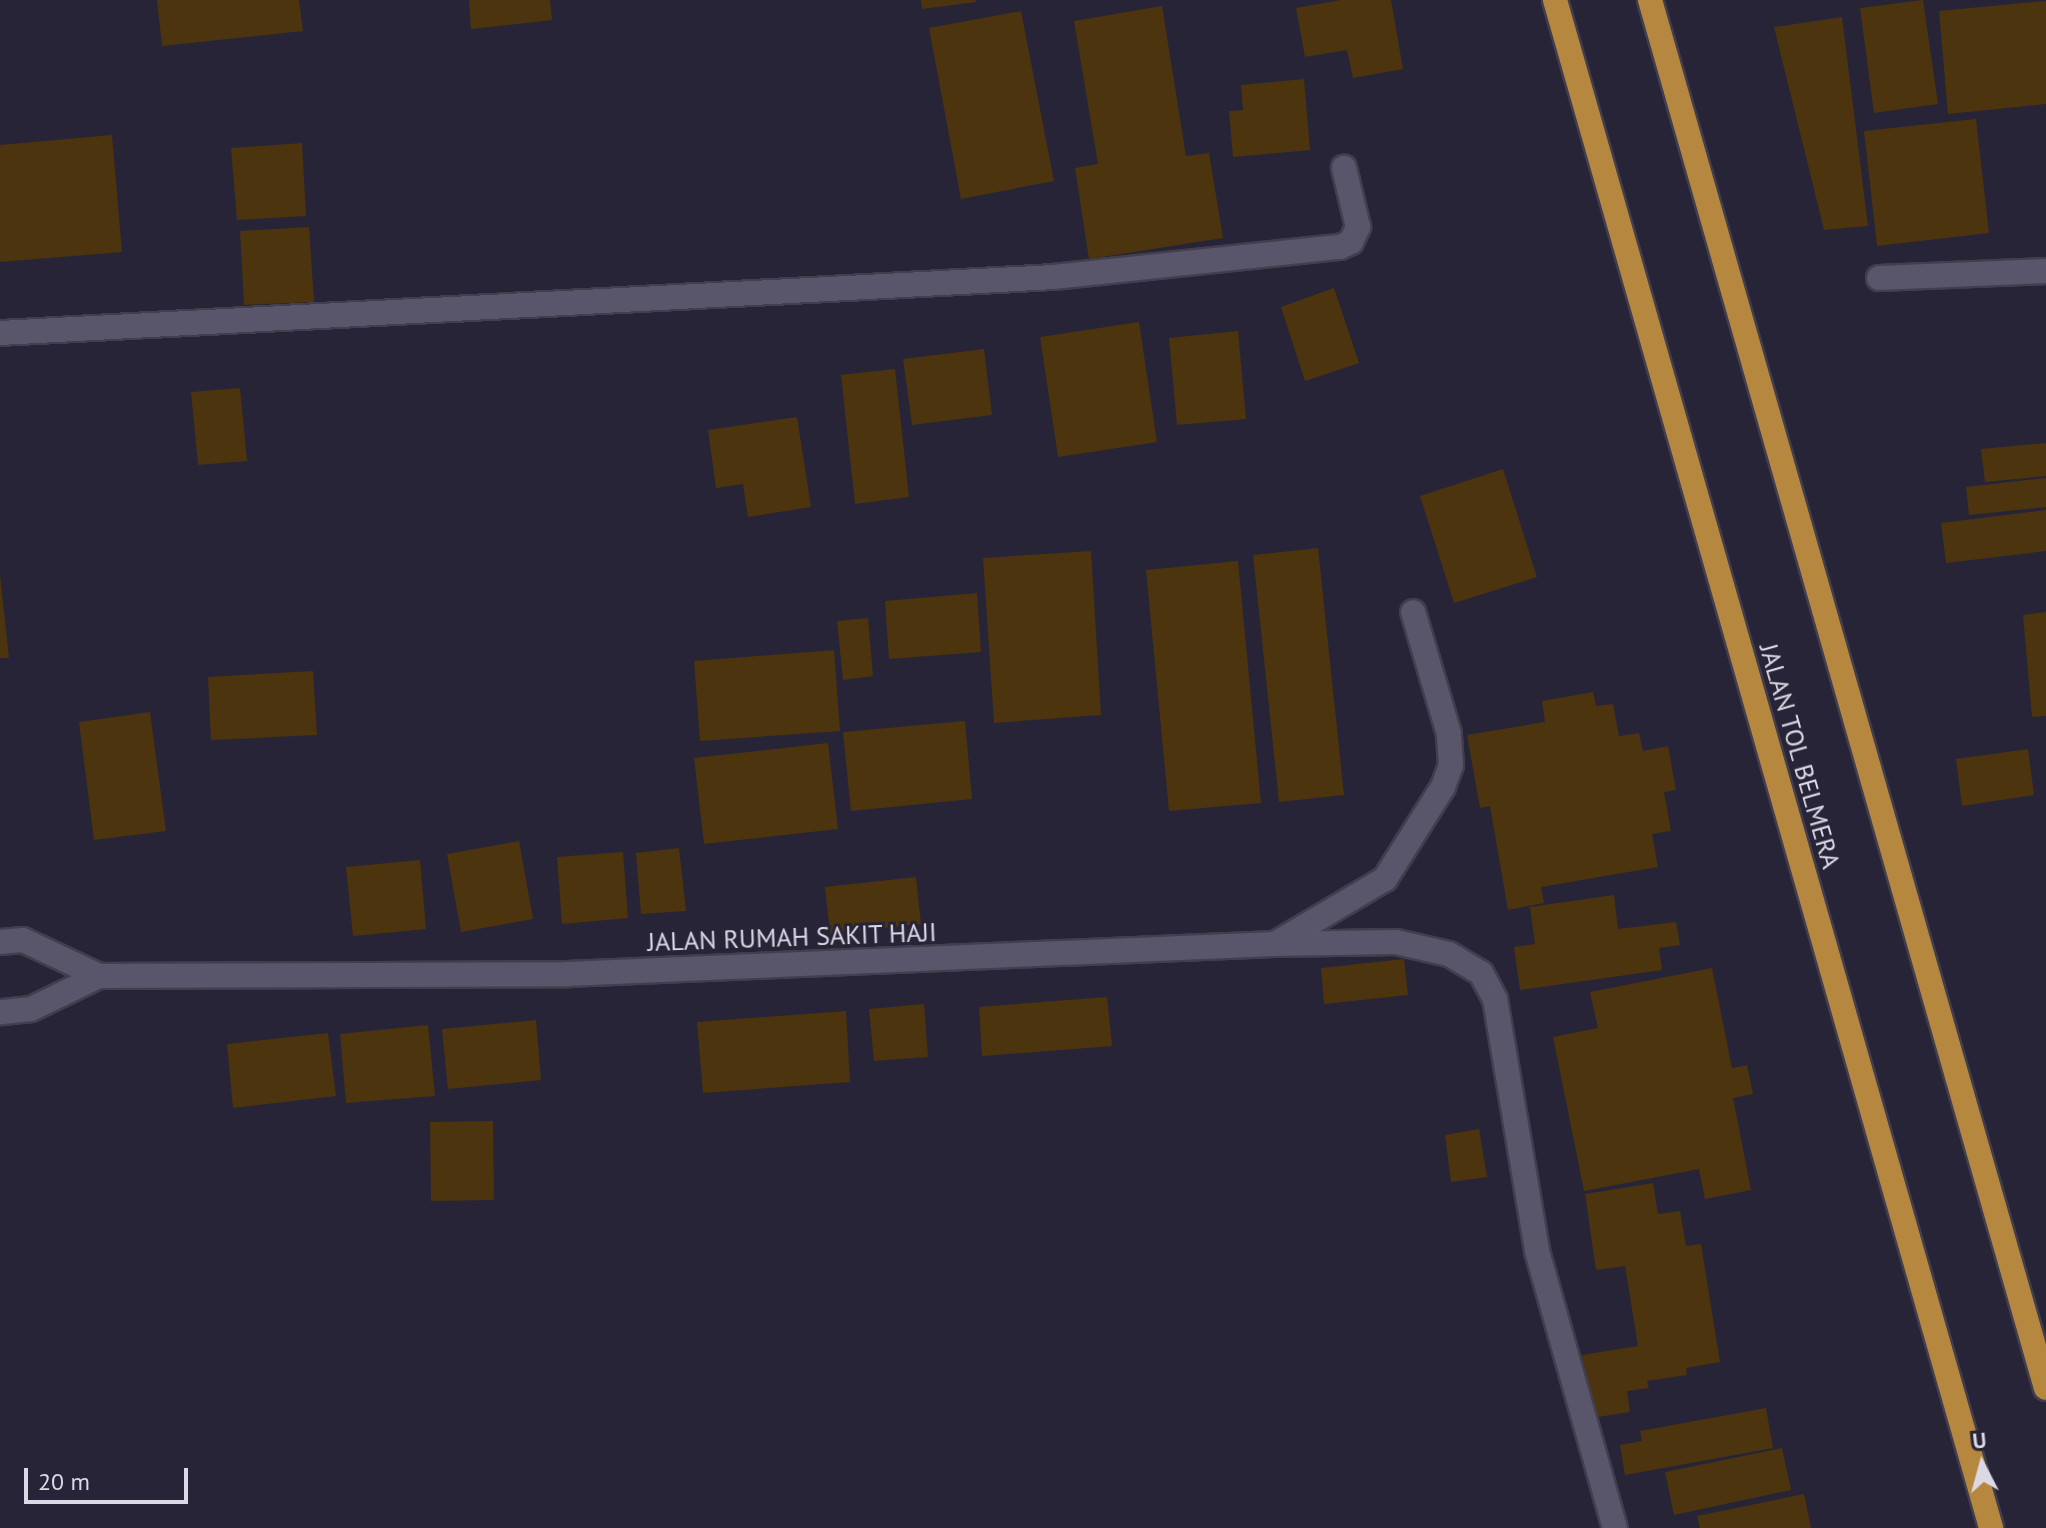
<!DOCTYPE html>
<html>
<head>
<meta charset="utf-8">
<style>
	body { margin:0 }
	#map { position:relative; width:2046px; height:1528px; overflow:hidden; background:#282437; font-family:"PT Sans",sans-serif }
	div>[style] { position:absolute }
	.building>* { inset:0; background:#4b340e }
	.roads { filter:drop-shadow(2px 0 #423e4e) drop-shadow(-2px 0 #423e4e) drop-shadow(0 2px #423e4e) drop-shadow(0 -2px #423e4e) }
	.minor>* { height:24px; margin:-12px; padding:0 12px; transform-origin:12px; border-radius:12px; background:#59556b }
	.highway>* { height:24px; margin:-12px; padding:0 12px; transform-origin:12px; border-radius:12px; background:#b6873f }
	span { translate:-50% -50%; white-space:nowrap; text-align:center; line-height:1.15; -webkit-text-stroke:6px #282437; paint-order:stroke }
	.street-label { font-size:26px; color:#dcd9e7 }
	.north { position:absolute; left:1942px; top:1424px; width:80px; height:80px; -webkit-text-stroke:6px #282437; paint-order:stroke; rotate:354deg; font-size:22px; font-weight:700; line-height:32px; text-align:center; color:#dcd9e7 }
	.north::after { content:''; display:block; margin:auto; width:28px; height:36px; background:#dcd9e7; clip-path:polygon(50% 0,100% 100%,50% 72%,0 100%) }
	.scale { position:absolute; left:24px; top:1468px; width:164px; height:36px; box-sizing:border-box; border:4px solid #dcd9e7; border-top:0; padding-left:10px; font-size:24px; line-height:28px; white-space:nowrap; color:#dcd9e7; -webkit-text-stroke:6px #282437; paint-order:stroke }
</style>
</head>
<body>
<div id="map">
	<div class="building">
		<div style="clip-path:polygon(157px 0,299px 0,303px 31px,162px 46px)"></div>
		<div style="clip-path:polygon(469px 0,550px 0,552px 20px,471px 29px)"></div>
		<div style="clip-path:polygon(921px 0,976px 0,976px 2px,922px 9px)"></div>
		<div style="clip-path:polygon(1341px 0,1391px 0,1403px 69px,1353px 78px,1347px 50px,1305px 57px,1296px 8px)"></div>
		<div style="clip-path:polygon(1923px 0,1938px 104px,1874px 113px,1860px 8px)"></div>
		<div style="clip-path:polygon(2046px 1px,2046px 104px,1948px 114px,1939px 11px)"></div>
		<div style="clip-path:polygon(1162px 6px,1186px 156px,1209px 153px,1223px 238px,1089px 259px,1075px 168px,1098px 164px,1074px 21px)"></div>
		<div style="clip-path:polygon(1021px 11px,1054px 181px,961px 199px,929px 28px)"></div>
		<div style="clip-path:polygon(1842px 17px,1868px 226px,1824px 230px,1774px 27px)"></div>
		<div style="clip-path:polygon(1304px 79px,1310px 150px,1233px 157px,1229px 111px,1243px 110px,1241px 85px)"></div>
		<div style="clip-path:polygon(1976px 119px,1989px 233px,1877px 246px,1864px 131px)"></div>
		<div style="clip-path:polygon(112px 135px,122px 252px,0 262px,0 145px)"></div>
		<div style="clip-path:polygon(302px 143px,306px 216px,237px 220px,231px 148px)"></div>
		<div style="clip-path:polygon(309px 227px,314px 302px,244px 305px,240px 231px)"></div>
		<div style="clip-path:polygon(1334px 288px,1359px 363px,1305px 381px,1281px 307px)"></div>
		<div style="clip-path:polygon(1139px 322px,1157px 442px,1058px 457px,1040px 337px)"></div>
		<div style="clip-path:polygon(1238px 331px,1246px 419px,1177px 425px,1169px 338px)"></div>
		<div style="clip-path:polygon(984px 349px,992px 415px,912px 425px,903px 359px)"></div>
		<div style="clip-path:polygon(895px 369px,909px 497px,855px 504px,841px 375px)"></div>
		<div style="clip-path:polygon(240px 388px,247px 461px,198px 465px,191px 392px)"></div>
		<div style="clip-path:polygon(797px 417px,811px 507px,748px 517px,743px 484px,716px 488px,708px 430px)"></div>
		<div style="clip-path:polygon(2046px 443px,2046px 476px,1985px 482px,1981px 449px)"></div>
		<div style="clip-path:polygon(1503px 469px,1537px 577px,1454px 603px,1420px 496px)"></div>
		<div style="clip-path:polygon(2046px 478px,2046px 507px,1969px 515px,1966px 487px)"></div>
		<div style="clip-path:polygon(2046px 510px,2046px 551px,1946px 563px,1941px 523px)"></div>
		<div style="clip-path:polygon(1318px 548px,1344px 795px,1279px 802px,1253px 555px)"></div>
		<div style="clip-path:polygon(1091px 551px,1101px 715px,994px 723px,983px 558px)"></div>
		<div style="clip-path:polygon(1238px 561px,1261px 803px,1169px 811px,1146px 570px)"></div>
		<div style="clip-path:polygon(0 575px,9px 658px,0 658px)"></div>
		<div style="clip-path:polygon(977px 593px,981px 652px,889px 659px,885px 601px)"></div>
		<div style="clip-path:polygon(2046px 612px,2046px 716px,2032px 717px,2023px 615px)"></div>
		<div style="clip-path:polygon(868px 618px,873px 676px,843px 680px,837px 621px)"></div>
		<div style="clip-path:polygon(834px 650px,840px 731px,700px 741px,694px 661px)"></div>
		<div style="clip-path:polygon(313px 671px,317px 735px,211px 740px,208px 677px)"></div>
		<div style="clip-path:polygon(1593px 692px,1596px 706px,1613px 704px,1619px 736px,1639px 733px,1643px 751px,1668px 746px,1676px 790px,1664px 792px,1671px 831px,1652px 834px,1658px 867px,1541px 887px,1544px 903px,1508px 910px,1490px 806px,1480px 808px,1467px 735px,1545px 722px,1542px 701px)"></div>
		<div style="clip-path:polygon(150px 712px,166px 831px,94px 840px,79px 722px)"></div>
		<div style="clip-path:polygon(965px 721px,972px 799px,851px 811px,843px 732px)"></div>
		<div style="clip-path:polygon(828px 743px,838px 829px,704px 844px,694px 758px)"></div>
		<div style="clip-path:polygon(2028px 749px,2034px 795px,1962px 806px,1956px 759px)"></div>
		<div style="clip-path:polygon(519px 841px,533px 919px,461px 932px,447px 854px)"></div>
		<div style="clip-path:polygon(679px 848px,686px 911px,641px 914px,636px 853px)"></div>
		<div style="clip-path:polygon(623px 852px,628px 918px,562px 924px,557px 857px)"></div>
		<div style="clip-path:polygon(420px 860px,426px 929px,353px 936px,346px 867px)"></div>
		<div style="clip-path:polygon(916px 877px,921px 924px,830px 934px,825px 887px)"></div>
		<div style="clip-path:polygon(1614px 895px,1618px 929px,1676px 922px,1680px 945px,1659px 948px,1662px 970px,1520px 990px,1514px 947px,1535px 944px,1530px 907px)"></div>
		<div style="clip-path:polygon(1404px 959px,1408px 995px,1324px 1004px,1321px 968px)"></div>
		<div style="clip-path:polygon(1712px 968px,1732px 1068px,1747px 1065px,1753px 1094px,1733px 1098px,1751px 1190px,1705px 1199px,1699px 1169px,1584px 1191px,1553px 1037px,1598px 1028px,1590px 992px)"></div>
		<div style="clip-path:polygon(1107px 997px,1112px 1046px,982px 1056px,979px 1007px)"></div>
		<div style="clip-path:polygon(924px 1004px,928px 1057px,874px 1061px,869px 1009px)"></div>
		<div style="clip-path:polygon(846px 1011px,850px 1082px,703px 1093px,697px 1022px)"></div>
		<div style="clip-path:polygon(536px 1020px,541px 1080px,448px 1089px,442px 1029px)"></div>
		<div style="clip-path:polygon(428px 1025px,435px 1096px,346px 1103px,340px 1034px)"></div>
		<div style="clip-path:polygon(328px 1033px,336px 1096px,233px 1108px,227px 1044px)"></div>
		<div style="clip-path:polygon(493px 1121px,494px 1200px,431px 1201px,430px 1122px)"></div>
		<div style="clip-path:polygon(1479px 1129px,1487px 1177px,1451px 1182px,1445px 1135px)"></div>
		<div style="clip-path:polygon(1653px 1183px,1658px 1214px,1680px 1211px,1686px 1246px,1701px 1244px,1720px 1362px,1686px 1368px,1687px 1375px,1647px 1381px,1649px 1388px,1627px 1391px,1630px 1412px,1592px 1418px,1582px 1355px,1638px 1346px,1625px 1266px,1596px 1270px,1585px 1194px)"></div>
		<div style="clip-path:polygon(1766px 1408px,1773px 1448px,1625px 1475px,1620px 1445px,1642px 1441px,1640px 1431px)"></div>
		<div style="clip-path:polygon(1782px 1448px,1791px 1490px,1674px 1515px,1665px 1472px)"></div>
		<div style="clip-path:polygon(1804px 1494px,1811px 1528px,1700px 1528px,1697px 1516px)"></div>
	</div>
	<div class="roads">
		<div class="minor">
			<div style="left:1879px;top:278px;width:167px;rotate:-2.4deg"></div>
			<div style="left:0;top:333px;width:1054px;rotate:-3.04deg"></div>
			<div style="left:1053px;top:277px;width:289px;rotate:-6deg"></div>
			<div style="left:1340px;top:247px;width:12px;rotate:-24deg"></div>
			<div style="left:1351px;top:242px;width:17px;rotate:-65deg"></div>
			<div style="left:1358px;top:227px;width:61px;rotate:-103.3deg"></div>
			<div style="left:1280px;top:941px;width:122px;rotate:-30.6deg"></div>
			<div style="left:1385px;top:879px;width:109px;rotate:-57.8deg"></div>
			<div style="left:1443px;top:787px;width:23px;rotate:-70deg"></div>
			<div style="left:1451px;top:765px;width:31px;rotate:-94deg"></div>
			<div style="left:1449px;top:734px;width:127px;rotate:-106.4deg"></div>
			<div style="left:0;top:942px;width:23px;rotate:-5deg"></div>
			<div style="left:23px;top:940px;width:84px;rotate:25.3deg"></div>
			<div style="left:99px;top:976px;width:76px;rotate:154.1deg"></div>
			<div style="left:31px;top:1009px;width:31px;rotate:174deg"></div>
			<div style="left:99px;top:976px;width:468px;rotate:-0.2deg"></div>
			<div style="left:567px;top:974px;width:708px;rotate:-2.43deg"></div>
			<div style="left:1274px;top:944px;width:122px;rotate:-0.9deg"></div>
			<div style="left:1396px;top:942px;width:54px;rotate:12.8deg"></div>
			<div style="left:1449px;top:954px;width:37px;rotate:31deg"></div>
			<div style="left:1481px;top:973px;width:30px;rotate:62deg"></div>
			<div style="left:1495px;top:999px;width:255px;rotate:80.5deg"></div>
			<div style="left:1537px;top:1251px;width:288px;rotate:74.3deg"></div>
		</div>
		<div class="highway">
			<div style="left:1555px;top:0;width:1589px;rotate:74.07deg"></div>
			<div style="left:1650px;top:0;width:1443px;rotate:74.08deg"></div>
		</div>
	</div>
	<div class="street-label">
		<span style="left:1800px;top:756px;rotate:74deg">JALAN TOL BELMERA</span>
		<span style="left:792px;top:937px;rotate:-2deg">JALAN RUMAH SAKIT HAJI</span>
	</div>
	<div class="north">U</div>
	<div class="scale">20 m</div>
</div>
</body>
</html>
